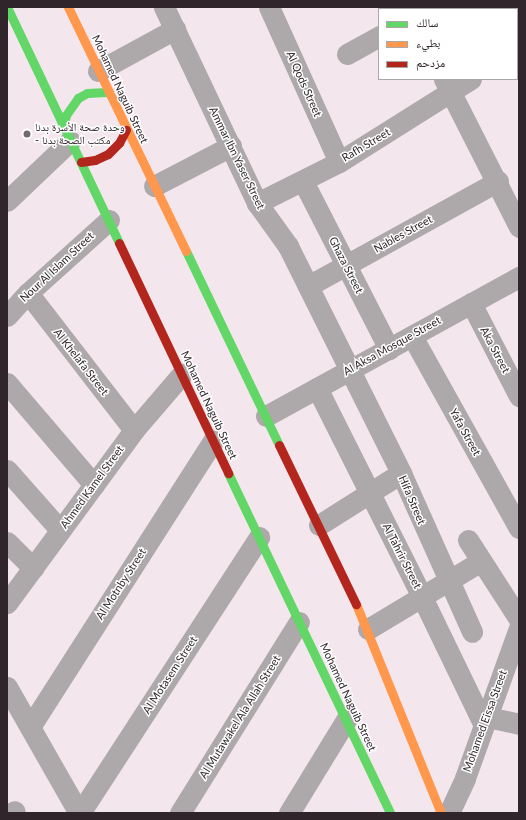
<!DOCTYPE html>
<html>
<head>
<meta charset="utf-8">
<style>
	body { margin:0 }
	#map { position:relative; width:526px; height:820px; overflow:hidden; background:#f4e6ed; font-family:Lato,"Noto Naskh Arabic",sans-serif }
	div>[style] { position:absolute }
	.street>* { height:21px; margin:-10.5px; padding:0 10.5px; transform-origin:10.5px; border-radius:10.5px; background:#ada8aa }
	.fast>* { height:9px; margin:-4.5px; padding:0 4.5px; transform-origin:4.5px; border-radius:4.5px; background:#63d668 }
	.slow>* { height:9px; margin:-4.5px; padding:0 4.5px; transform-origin:4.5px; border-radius:4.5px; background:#ff974d }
	.jam>* { height:9px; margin:-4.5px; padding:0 4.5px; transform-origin:4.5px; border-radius:4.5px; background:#b3261e }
	.dots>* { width:11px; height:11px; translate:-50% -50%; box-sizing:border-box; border:2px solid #fff; border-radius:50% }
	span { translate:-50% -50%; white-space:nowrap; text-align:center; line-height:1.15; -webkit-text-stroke:3px #fff; paint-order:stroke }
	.street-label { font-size:11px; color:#2f252a }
	.poi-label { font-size:11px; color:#2f252a }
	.left { translate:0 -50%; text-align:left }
	.frame { position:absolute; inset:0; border:8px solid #2f252a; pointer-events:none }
	.legend { position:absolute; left:378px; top:8px; width:140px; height:72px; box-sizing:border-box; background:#fff; border:1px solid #aca8aa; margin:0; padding:5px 7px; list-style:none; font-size:12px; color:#2f252a }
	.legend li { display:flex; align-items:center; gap:8px; height:20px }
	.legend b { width:20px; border:1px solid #aca8aa }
</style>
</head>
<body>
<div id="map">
	<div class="street">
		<div style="left:164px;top:7px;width:217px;rotate:64.6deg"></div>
		<div style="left:257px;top:203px;width:53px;rotate:54.2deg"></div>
		<div style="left:288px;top:246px;width:254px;rotate:63.5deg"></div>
		<div style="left:401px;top:473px;width:174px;rotate:65.9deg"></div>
		<div style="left:269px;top:7px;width:170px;rotate:65.7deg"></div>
		<div style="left:410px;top:7px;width:2px;rotate:63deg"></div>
		<div style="left:517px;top:46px;width:3px;rotate:-45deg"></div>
		<div style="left:347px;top:54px;width:37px;rotate:-29deg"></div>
		<div style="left:98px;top:71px;width:88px;rotate:-28.6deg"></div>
		<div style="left:444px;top:79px;width:166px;rotate:63.1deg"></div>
		<div style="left:303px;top:181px;width:189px;rotate:62.9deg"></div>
		<div style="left:154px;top:186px;width:87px;rotate:-27.5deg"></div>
		<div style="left:7px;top:201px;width:87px;rotate:-43.6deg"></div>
		<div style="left:257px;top:203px;width:92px;rotate:-26.6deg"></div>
		<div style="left:339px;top:162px;width:156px;rotate:-32.2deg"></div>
		<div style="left:308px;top:286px;width:217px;rotate:-28.9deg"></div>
		<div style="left:28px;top:293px;width:173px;rotate:52.3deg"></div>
		<div style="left:471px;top:303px;width:105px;rotate:62.7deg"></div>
		<div style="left:7px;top:316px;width:31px;rotate:-48deg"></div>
		<div style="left:28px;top:293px;width:109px;rotate:-42deg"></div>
		<div style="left:412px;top:336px;width:220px;rotate:60.9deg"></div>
		<div style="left:7px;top:383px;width:134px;rotate:49.5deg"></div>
		<div style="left:317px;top:388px;width:234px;rotate:63.3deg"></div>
		<div style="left:422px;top:597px;width:142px;rotate:64.2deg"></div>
		<div style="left:266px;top:416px;width:289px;rotate:-28.8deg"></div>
		<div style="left:7px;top:470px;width:80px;rotate:48.5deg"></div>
		<div style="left:319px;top:525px;width:97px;rotate:-32.4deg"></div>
		<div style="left:468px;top:540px;width:94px;rotate:57.2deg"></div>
		<div style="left:7px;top:542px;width:37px;rotate:45deg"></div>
		<div style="left:7px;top:603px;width:215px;rotate:-53.7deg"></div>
		<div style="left:134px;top:430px;width:74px;rotate:-49.4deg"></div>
		<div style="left:368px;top:629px;width:132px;rotate:-31deg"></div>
		<div style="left:7px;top:687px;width:145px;rotate:60.3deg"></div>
		<div style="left:487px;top:717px;width:33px;rotate:12deg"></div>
		<div style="left:30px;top:727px;width:340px;rotate:-57.4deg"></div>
		<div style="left:11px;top:813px;width:4px;rotate:-27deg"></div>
		<div style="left:80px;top:813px;width:329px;rotate:-57deg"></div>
		<div style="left:180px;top:813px;width:225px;rotate:-58.1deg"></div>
		<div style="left:289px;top:813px;width:109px;rotate:-58.5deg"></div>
		<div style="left:449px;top:813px;width:38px;rotate:-65deg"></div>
		<div style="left:465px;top:778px;width:159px;rotate:-70.2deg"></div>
	</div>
	<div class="fast">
		<div style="left:7px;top:7px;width:261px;rotate:64.6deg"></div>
		<div style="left:64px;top:125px;width:10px;rotate:-79deg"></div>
		<div style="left:66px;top:115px;width:21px;rotate:-55deg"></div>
		<div style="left:78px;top:98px;width:10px;rotate:-29deg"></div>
		<div style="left:87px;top:93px;width:20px;rotate:-3deg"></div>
		<div style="left:186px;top:251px;width:215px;rotate:64.4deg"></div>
		<div style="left:228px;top:473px;width:377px;rotate:64.5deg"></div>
	</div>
	<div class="slow">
		<div style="left:68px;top:7px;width:271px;rotate:64.2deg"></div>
		<div style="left:356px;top:604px;width:226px;rotate:67.9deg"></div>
	</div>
	<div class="jam">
		<div style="left:81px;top:162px;width:14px;rotate:-8deg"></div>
		<div style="left:95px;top:160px;width:14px;rotate:-25deg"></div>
		<div style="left:108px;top:154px;width:16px;rotate:-45deg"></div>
		<div style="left:119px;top:143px;width:15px;rotate:-62deg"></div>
		<div style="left:119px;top:243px;width:255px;rotate:64.6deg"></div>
		<div style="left:279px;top:445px;width:177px;rotate:64.2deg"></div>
	</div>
	<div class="dots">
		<div style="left:27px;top:134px;background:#74696e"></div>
	</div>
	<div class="street-label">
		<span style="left:304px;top:84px;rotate:66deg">Al Qods Street</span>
		<span style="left:120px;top:89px;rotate:65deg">Mohamed Naguib Street</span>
		<span style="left:366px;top:145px;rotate:-31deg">Rafh Street</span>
		<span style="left:237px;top:158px;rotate:64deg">Ammar Ibn Yaser Street</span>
		<span style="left:403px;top:234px;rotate:-29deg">Nables Street</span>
		<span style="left:346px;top:265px;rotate:63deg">Ghaza Street</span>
		<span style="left:57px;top:267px;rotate:-43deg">Nour Al Islam Street</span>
		<span style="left:392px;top:346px;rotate:-29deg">Al Aksa Mosque Street</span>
		<span style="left:495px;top:350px;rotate:62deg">Aka Street</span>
		<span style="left:81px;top:362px;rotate:52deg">Al Khelafa Street</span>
		<span style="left:209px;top:405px;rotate:65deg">Mohamed Naguib Street</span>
		<span style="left:465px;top:432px;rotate:61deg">Yafa Street</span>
		<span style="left:92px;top:487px;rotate:-54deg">Ahmed Kamel Street</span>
		<span style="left:412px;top:500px;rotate:67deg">Hifa Street</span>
		<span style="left:402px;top:556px;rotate:63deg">Al Tahrir Street</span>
		<span style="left:121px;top:584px;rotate:-57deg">Al Motnby Street</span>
		<span style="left:170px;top:675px;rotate:-57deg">Al Motasem Street</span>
		<span style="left:348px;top:697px;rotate:65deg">Mohamed Naguib Street</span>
		<span style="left:240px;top:717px;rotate:-58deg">Al Mutawakel Ala Allah Street</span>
		<span style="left:485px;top:721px;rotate:-70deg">Mohamed Eissa Street</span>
	</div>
	<div class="poi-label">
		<span class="left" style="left:35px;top:134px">وحدة صحة الأسرة بدنا<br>- مكتب الصحة بدنا</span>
	</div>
	<div class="frame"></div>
	<ul class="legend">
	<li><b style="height:5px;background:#63d668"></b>سالك</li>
	<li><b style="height:5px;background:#ff974d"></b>بطيء</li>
	<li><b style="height:5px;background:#b3261e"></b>مزدحم</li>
	</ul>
</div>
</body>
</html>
